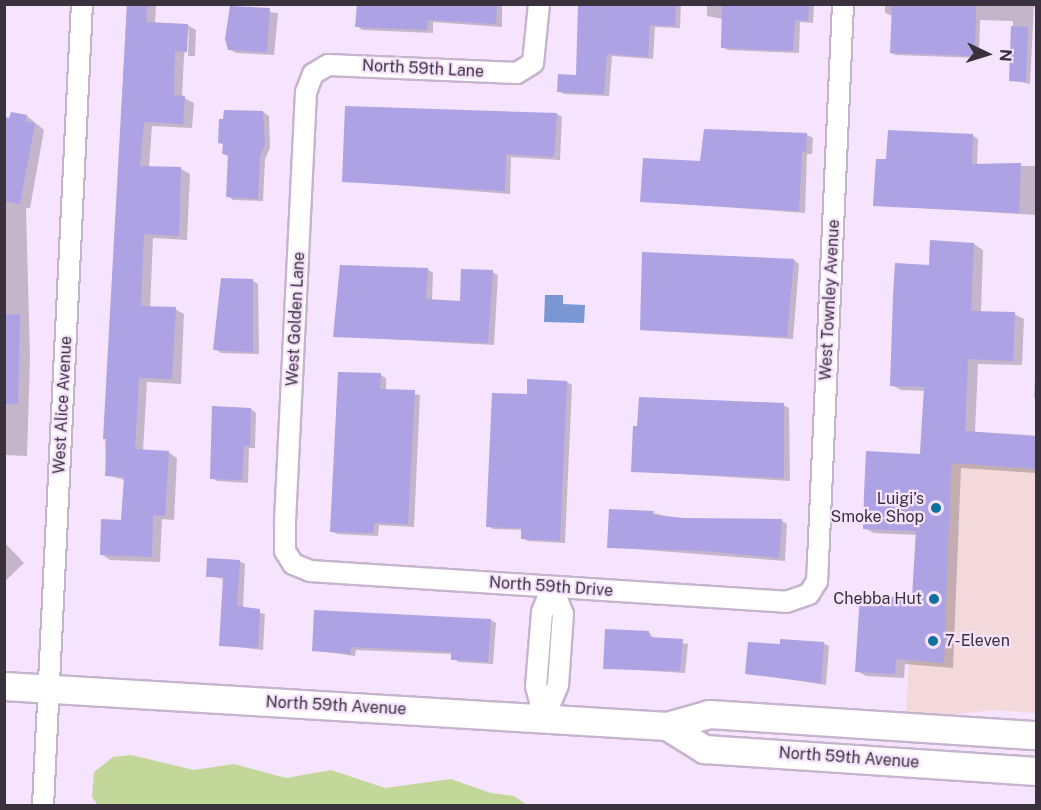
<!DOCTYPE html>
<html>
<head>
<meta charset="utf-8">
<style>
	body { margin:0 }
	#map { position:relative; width:1041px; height:810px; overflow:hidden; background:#f6e3fd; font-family:"Public Sans",sans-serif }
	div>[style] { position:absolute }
	.commercial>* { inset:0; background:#f4d9dc }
	.green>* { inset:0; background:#c2d799 }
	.water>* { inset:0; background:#7a97d3 }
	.shadow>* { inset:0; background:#0003 }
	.building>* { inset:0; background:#aca2e4 }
	.roads { filter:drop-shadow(2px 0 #c6b4cd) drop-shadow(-2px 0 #c6b4cd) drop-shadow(0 2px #c6b4cd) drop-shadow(0 -2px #c6b4cd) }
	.minor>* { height:20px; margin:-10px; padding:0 10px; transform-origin:10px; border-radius:10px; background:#fff }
	.secondary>* { height:27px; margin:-13.5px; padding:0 13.5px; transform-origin:13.5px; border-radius:13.5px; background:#fff }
	.dots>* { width:16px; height:16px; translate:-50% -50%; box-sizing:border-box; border:3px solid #f6e3fd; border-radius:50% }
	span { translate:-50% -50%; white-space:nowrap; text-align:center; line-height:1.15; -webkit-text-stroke:4.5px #f6e3fd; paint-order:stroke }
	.street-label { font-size:16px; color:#39313b }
	.poi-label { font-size:16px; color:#39313b }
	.right { translate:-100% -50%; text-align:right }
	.left { translate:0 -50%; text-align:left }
	.frame { position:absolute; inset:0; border:6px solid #39313b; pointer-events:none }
	.north { position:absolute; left:957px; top:24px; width:60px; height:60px; -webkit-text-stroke:4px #f6e3fd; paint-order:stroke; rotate:94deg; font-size:16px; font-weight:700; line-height:24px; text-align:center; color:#39313b }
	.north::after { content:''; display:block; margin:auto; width:21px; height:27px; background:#39313b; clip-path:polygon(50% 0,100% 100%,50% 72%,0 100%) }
</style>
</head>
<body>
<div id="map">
	<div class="commercial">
		<div style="clip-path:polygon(921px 429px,1036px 435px,1036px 713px,991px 710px,935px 717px,906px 715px)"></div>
	</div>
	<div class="green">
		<div style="clip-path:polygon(131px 755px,194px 770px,234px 764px,286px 778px,331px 770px,385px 788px,451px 779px,491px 793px,514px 796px,527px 805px,98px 805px,92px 797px,94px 772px,113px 757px)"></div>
	</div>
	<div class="water">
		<div style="clip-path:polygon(545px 295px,563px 295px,563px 304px,585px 305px,584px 323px,544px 322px)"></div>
	</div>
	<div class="shadow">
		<div style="clip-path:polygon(127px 4px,156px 4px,155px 24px,187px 25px,196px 30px,195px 56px,188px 56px,189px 28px,184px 56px,182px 97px,194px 103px,192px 128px,152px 126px,149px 167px,181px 169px,190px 174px,187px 240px,153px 238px,150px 308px,175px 309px,184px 314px,181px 384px,147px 382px,143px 451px,168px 452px,177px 458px,174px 520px,162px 519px,160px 562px,110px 560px,101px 554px,123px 522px,125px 480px,106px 475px,105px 438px)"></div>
		<div style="clip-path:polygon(359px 4px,502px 4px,502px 27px,433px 22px,433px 33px,362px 30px,357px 26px)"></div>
		<div style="clip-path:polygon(580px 4px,681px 4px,680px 28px,655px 27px,653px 59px,612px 56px,609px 96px,564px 94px,559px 91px,578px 77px)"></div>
		<div style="clip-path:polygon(707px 4px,814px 4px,813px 23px,800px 22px,799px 53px,728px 50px,722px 47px,723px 19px,707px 16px)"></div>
		<div style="clip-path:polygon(885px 4px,1034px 4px,1030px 84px,1011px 80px,1013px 21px,980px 20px,979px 58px,896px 55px,891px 53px,893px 16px,885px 13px)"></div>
		<div style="clip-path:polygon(231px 8px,278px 13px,274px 55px,236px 53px,229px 49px)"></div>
		<div style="clip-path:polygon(263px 112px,269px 116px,270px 148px,265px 159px,263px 201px,233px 200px,228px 196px,230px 157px,224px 154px,224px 145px,220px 142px)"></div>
		<div style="clip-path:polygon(12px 113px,27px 116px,44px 130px,30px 208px,26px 208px,30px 358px,27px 456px,4px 455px,4px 119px,10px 120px)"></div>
		<div style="clip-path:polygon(557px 114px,562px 117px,560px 160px,511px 157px,510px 194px,344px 181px)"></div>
		<div style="clip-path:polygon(807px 135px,813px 138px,812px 154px,807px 154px,805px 213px,642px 201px,701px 163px)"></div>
		<div style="clip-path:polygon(972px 135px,978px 139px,977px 166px,1036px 166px,1036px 215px,875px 205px,887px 161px)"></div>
		<div style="clip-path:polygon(974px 244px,983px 250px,981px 312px,1014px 314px,1024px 319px,1022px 365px,978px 364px,975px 433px,1036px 437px,1036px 473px,961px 468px,953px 668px,905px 664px,904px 678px,866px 676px,857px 671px,914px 599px,917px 535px,874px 533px,864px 528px,921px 456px,925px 391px,901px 390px,891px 385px,930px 266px)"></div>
		<div style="clip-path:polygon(794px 260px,799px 264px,793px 339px,641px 330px)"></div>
		<div style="clip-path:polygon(427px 269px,433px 273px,432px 301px,462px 302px,492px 272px,498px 275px,494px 345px,335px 336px)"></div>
		<div style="clip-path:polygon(253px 281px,258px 284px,259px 354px,221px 353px,215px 349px)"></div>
		<div style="clip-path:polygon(1036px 351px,1036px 399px,1034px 397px)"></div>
		<div style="clip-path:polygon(380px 375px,386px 378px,386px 390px,420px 395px,414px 527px,379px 525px,378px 536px,337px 534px,331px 531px)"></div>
		<div style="clip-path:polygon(567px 382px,572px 385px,565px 543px,528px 541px,522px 538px,523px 530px,493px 529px,488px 526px,528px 396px)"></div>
		<div style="clip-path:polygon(783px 405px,789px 408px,790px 481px,632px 471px)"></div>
		<div style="clip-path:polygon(251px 409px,256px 413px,255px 448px,249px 448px,248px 483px,217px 481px,212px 478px)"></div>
		<div style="clip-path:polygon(653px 513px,684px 520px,782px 521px,787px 524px,785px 561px,609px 547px)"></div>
		<div style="clip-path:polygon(4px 542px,24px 563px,4px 582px)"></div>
		<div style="clip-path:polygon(239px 561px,245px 564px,243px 608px,265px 614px,263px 650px,221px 645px,224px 579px,207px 576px)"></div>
		<div style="clip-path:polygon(491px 620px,496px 623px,493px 664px,458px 662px,452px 654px,356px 650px,355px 656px,313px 650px)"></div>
		<div style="clip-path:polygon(649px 632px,654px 639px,688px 644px,685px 673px,604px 668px)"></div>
		<div style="clip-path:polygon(823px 643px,829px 646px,826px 685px,747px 673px)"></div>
	</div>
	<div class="building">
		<div style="clip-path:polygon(127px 4px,147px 4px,146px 22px,188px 24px,187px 52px,175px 51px,174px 95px,185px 96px,183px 124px,144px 122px,140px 166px,181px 167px,179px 236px,144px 234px,141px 306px,176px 307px,172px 379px,139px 378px,135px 449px,169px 451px,165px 516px,153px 515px,152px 557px,100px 555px,101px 519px,121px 520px,124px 477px,105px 476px,107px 439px,103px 439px)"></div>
		<div style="clip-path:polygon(357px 4px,497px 4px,496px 24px,428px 20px,427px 30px,355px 27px)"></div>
		<div style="clip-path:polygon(578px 4px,676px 4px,675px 26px,650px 25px,648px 57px,607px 54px,604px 94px,557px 92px,558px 74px,576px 75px)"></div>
		<div style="clip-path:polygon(722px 4px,809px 4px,808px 21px,795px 20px,793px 51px,721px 48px)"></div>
		<div style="clip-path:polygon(892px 4px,976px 4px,975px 56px,890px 53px)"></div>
		<div style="clip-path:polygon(230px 6px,270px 8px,267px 52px,228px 50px,225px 39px)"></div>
		<div style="clip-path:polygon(1011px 26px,1028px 27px,1026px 82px,1009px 81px)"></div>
		<div style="clip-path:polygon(345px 106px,557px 113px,554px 157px,506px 154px,505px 191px,342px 182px)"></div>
		<div style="clip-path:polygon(224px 110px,263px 111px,265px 145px,260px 156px,258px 199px,226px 197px,228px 155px,222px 154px,223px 144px,218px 143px,219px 119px,223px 119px)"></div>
		<div style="clip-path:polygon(11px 112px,27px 115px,25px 121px,35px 123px,20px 204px,4px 201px,4px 117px,9px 118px)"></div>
		<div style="clip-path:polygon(704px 129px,807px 133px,806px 152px,802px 152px,799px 211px,640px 202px,643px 158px,700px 161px)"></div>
		<div style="clip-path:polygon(888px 130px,973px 134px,972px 164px,1021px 163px,1019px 213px,873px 206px,876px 159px,886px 159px)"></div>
		<div style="clip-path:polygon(930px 240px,974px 243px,971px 311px,1015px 312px,1013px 361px,968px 359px,965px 431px,1036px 436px,1036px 469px,951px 463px,944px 663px,896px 659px,895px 674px,855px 672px,860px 595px,912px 598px,916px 531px,863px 529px,864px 494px,866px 451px,920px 454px,924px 387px,890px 386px,893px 296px,895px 263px,929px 265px)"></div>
		<div style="clip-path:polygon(642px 252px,794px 259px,787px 337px,640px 330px)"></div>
		<div style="clip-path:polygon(340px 265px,428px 268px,426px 299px,460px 301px,461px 269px,493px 270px,488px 343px,333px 337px)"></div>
		<div style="clip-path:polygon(221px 278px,253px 279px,253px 352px,213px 350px)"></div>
		<div style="clip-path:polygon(20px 314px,18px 404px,4px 404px,4px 315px)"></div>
		<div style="clip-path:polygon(338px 372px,381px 373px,380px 389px,415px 390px,408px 524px,374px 523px,373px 533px,330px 532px)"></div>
		<div style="clip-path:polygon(527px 379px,567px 381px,560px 541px,521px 539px,521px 528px,486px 527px,492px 393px,527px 394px)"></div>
		<div style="clip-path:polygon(639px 397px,784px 403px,784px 478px,631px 472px,633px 426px,637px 426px)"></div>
		<div style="clip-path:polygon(212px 406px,251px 408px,250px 446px,244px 446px,242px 480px,210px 479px)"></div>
		<div style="clip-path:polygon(609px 509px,654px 511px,653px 515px,684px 518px,782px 519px,779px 558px,705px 551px,607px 548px)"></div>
		<div style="clip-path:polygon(207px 558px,240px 560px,237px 606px,260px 609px,258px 648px,219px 646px,223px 577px,206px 577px)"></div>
		<div style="clip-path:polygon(314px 610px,491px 619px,488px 662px,451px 660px,451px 652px,351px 647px,350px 654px,312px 651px)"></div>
		<div style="clip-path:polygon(605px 629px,649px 631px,649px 637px,683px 639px,680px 671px,603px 669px)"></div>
		<div style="clip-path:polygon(780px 639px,824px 642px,821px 683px,745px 674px,748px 642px,780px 644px)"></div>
	</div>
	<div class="roads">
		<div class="minor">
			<div style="left:539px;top:4px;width:59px;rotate:95.8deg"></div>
			<div style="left:533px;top:63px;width:19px;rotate:148deg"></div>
			<div style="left:517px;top:73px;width:189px;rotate:-177.6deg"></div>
			<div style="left:328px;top:65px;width:17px;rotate:149deg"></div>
			<div style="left:313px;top:74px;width:19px;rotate:111deg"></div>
			<div style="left:306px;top:92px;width:433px;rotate:92.8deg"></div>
			<div style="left:285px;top:524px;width:27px;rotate:90deg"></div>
			<div style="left:285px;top:551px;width:15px;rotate:58deg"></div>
			<div style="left:293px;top:564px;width:18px;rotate:22deg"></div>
			<div style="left:310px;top:571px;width:477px;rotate:3.7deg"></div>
			<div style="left:786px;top:602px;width:24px;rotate:-19deg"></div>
			<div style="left:809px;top:594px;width:15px;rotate:-58deg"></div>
			<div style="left:817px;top:581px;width:20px;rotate:-87deg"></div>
			<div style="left:818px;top:561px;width:558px;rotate:-87.43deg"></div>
			<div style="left:544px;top:718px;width:36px;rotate:-67deg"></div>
			<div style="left:558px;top:685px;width:71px;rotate:-86deg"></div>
			<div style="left:563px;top:614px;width:29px;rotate:-112deg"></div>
			<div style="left:544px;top:718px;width:32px;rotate:-104deg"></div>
			<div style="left:536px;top:687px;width:75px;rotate:-85.4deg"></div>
			<div style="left:542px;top:612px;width:27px;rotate:-68deg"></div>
			<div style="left:43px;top:806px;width:803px;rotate:-87.22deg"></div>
		</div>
		<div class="secondary">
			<div style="left:4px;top:686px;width:664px;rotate:3.45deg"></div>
			<div style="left:667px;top:726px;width:44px;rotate:-15.9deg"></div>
			<div style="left:709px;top:714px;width:328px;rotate:3.7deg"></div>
			<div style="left:667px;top:726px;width:44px;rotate:31.9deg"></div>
			<div style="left:704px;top:749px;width:333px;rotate:3.8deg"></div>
		</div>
	</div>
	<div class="dots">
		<div style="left:936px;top:508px;background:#10709e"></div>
		<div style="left:934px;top:599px;background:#10709e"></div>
		<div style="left:933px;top:641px;background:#10709e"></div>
	</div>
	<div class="street-label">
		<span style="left:423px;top:69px;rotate:3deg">North 59th Lane</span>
		<span style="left:830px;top:300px;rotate:-87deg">West Townley Avenue</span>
		<span style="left:296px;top:319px;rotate:-87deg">West Golden Lane</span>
		<span style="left:63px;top:405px;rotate:-87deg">West Alice Avenue</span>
		<span style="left:551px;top:587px;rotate:4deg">North 59th Drive</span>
		<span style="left:336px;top:706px;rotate:3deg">North 59th Avenue</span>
		<span style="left:849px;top:758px;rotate:4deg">North 59th Avenue</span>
	</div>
	<div class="poi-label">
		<span class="right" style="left:924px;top:508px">Luigi’s<br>Smoke Shop</span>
		<span class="right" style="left:922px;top:599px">Chebba Hut</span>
		<span class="left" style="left:945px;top:641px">7-Eleven</span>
	</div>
	<div class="frame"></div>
	<div class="north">N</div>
</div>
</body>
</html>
